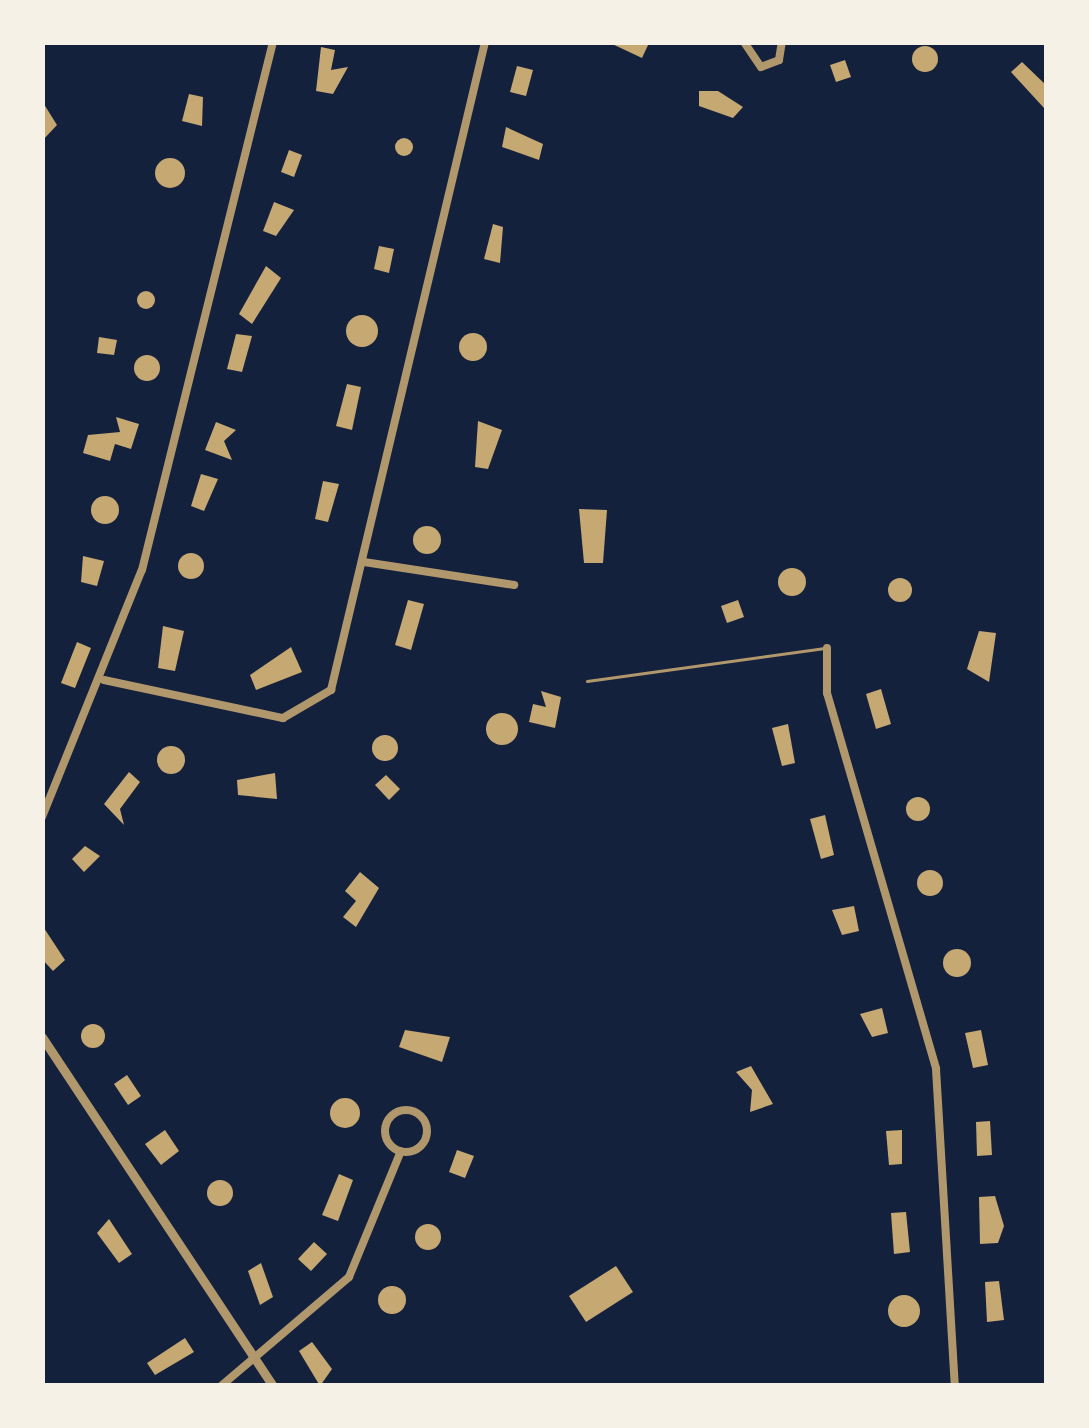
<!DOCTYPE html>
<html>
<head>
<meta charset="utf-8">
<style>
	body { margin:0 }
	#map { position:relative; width:1089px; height:1428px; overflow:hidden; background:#14213d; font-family:Signika,sans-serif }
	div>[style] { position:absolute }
	.building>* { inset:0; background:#c6a872 }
	.round { border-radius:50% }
	.service>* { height:3px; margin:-1.5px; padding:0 1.5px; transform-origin:1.5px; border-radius:1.5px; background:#b1986c }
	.minor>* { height:8px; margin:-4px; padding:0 4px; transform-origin:4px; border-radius:4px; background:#b1986c }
	.minor>.ring { margin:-4px; padding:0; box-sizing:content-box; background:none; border:8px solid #b1986c; border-radius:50% }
	.tertiary>* { height:9px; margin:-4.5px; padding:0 4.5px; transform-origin:4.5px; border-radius:4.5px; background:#b1986c }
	span { translate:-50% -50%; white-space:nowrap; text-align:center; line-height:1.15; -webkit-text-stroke:12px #f6f1e7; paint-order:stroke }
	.frame { position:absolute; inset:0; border:45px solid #f6f1e7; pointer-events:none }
</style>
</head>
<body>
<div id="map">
	<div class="building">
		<div style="clip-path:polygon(608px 42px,646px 42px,649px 43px,642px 58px)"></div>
		<div class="round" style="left:912px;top:46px;width:26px;height:26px"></div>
		<div style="clip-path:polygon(321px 47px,335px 50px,331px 70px,348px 67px,333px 94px,316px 91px)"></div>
		<div style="clip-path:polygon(845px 60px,851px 77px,836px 82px,830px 65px)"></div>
		<div style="clip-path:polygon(1022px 62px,1047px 86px,1044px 108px,1011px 72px)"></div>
		<div style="clip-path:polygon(517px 66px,533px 70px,526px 96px,510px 92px)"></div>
		<div style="clip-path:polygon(699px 91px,718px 91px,743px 107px,733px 118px,699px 106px)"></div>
		<div style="clip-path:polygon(189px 94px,203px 97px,202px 126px,182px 121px)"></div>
		<div style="clip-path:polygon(42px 101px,57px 125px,42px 141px)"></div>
		<div style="clip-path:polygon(506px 127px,543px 144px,539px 160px,502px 147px)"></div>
		<div class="round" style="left:395px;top:138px;width:18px;height:18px"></div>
		<div style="clip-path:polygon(289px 150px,302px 155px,294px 177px,281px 172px)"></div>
		<div class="round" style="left:155px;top:158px;width:30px;height:30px"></div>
		<div style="clip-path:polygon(274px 202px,294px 210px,276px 236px,263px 231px)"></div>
		<div style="clip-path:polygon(493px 224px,503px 227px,500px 263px,484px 259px)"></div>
		<div style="clip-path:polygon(379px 246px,394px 249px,389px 273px,374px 269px)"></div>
		<div style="clip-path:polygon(266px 266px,281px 278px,252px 324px,239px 314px)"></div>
		<div class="round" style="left:137px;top:291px;width:18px;height:18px"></div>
		<div class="round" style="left:346px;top:315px;width:32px;height:32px"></div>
		<div class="round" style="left:459px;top:333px;width:28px;height:28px"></div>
		<div style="clip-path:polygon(236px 334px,252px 336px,242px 372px,227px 369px)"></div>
		<div style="clip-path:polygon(99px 337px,117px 340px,114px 355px,97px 353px)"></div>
		<div class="round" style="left:134px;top:355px;width:26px;height:26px"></div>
		<div style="clip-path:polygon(347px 384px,361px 387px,352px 430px,336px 426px)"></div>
		<div style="clip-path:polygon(116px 417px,139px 424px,131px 449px,115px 444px,110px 461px,83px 453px,88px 435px,120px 432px)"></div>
		<div style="clip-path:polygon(478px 421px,502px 430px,488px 469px,475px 467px)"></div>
		<div style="clip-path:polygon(216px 422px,236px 430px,224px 441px,232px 460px,205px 450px)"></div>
		<div style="clip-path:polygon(201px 474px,218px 479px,204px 511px,191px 506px)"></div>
		<div style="clip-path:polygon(323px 481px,339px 484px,328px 522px,315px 519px)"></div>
		<div class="round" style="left:91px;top:496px;width:28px;height:28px"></div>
		<div style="clip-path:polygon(579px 509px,607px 510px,603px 563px,584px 563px)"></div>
		<div class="round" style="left:413px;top:526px;width:28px;height:28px"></div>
		<div class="round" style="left:178px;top:553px;width:26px;height:26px"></div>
		<div style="clip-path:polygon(83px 556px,104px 561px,97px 586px,81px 582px)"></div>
		<div class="round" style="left:778px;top:568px;width:28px;height:28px"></div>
		<div class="round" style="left:888px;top:578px;width:24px;height:24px"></div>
		<div style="clip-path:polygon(408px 600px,424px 604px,411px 650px,395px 645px)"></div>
		<div style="clip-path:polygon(738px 600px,744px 617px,727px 623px,721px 606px)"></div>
		<div style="clip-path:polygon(163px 626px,184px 631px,175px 671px,158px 668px)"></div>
		<div style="clip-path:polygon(979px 631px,996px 633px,989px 682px,967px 669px)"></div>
		<div style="clip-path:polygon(77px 642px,91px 648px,75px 688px,61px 683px)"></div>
		<div style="clip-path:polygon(291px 647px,302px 672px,256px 690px,250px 675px)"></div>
		<div style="clip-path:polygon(881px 689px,891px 724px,876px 729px,866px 694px)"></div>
		<div style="clip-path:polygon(541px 691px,561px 697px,555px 728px,529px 722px,533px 704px,546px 707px)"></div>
		<div class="round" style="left:486px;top:713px;width:32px;height:32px"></div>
		<div style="clip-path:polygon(788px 724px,795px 763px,782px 766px,772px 728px)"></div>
		<div class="round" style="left:372px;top:735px;width:26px;height:26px"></div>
		<div class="round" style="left:157px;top:746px;width:28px;height:28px"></div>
		<div style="clip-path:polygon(129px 772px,140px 782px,120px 809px,124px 825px,104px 804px)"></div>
		<div style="clip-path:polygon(275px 773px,277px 799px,238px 795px,237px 780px)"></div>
		<div style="clip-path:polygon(386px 775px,400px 789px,389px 800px,375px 785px)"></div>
		<div class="round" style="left:906px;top:797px;width:24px;height:24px"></div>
		<div style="clip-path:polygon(825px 815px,834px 855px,821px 859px,810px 819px)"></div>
		<div style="clip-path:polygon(85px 846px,100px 856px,84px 872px,72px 859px)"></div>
		<div class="round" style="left:917px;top:870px;width:26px;height:26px"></div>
		<div style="clip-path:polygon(360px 872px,379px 888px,356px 927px,343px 917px,356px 901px,345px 891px)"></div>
		<div style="clip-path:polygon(854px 906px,859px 931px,842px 935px,832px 910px)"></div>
		<div style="clip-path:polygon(42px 925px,65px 960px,53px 971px,42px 959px)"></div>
		<div class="round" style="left:943px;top:949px;width:28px;height:28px"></div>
		<div style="clip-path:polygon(882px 1008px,888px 1033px,872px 1037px,860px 1014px)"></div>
		<div class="round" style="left:81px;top:1024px;width:24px;height:24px"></div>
		<div style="clip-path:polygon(405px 1030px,450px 1037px,442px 1062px,399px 1047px)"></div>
		<div style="clip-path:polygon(981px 1030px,988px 1065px,973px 1068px,965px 1033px)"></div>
		<div style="clip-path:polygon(751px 1066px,773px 1104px,750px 1112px,752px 1090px,736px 1072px)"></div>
		<div style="clip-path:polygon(127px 1075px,141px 1096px,128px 1105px,114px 1084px)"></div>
		<div class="round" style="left:330px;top:1098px;width:30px;height:30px"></div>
		<div style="clip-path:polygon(990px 1121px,992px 1155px,977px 1156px,976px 1122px)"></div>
		<div style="clip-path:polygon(165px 1130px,179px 1151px,161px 1165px,145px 1144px)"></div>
		<div style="clip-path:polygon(902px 1130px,902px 1164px,889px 1165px,886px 1131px)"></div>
		<div style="clip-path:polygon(457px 1150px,474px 1156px,465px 1178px,449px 1172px)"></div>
		<div style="clip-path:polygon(339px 1174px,353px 1180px,338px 1221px,322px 1215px)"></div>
		<div class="round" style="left:207px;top:1180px;width:26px;height:26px"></div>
		<div style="clip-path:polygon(995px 1196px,1004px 1226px,998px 1243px,980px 1244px,979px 1197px)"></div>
		<div style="clip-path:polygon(906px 1212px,910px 1252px,894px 1254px,891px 1213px)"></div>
		<div style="clip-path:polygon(109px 1219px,132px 1254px,119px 1263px,97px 1233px)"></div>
		<div class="round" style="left:415px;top:1224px;width:26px;height:26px"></div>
		<div style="clip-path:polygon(314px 1242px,327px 1254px,311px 1271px,298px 1259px)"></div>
		<div style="clip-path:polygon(261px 1263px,273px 1297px,260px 1305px,248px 1271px)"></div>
		<div style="clip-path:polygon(616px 1266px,633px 1292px,586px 1322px,569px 1296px)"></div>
		<div style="clip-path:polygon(999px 1281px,1004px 1320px,987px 1322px,985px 1282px)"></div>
		<div class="round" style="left:378px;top:1286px;width:28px;height:28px"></div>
		<div class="round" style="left:888px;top:1295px;width:32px;height:32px"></div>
		<div style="clip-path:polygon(185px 1338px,194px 1352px,155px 1375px,147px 1363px)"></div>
		<div style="clip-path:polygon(312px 1342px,332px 1369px,320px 1386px,299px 1351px)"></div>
	</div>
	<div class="service">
		<div style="left:587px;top:681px;width:240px;rotate:-7.9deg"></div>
	</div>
	<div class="minor">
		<div style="left:744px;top:42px;width:30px;rotate:56deg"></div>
		<div style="left:761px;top:67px;width:19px;rotate:-21deg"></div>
		<div style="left:779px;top:60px;width:18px;rotate:-81deg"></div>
		<div style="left:364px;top:562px;width:152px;rotate:8.7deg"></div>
		<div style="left:827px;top:648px;width:45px;rotate:90deg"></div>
		<div style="left:827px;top:693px;width:391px;rotate:73.8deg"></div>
		<div style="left:936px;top:1069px;width:318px;rotate:86.6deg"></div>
		<div style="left:104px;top:680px;width:183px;rotate:12deg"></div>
		<div style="left:283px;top:718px;width:56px;rotate:-30.3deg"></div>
		<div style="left:331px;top:690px;width:666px;rotate:-76.63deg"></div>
		<div style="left:42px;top:817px;width:266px;rotate:-68deg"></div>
		<div style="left:142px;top:570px;width:544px;rotate:-76.07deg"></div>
		<div class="ring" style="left:385px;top:1110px;width:34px;height:34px"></div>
		<div style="left:221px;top:1386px;width:168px;rotate:-40.4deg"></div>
		<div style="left:349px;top:1277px;width:136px;rotate:-67.6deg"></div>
	</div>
	<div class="tertiary">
		<div style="left:42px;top:1037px;width:419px;rotate:56.5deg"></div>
	</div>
	<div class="frame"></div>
</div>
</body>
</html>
